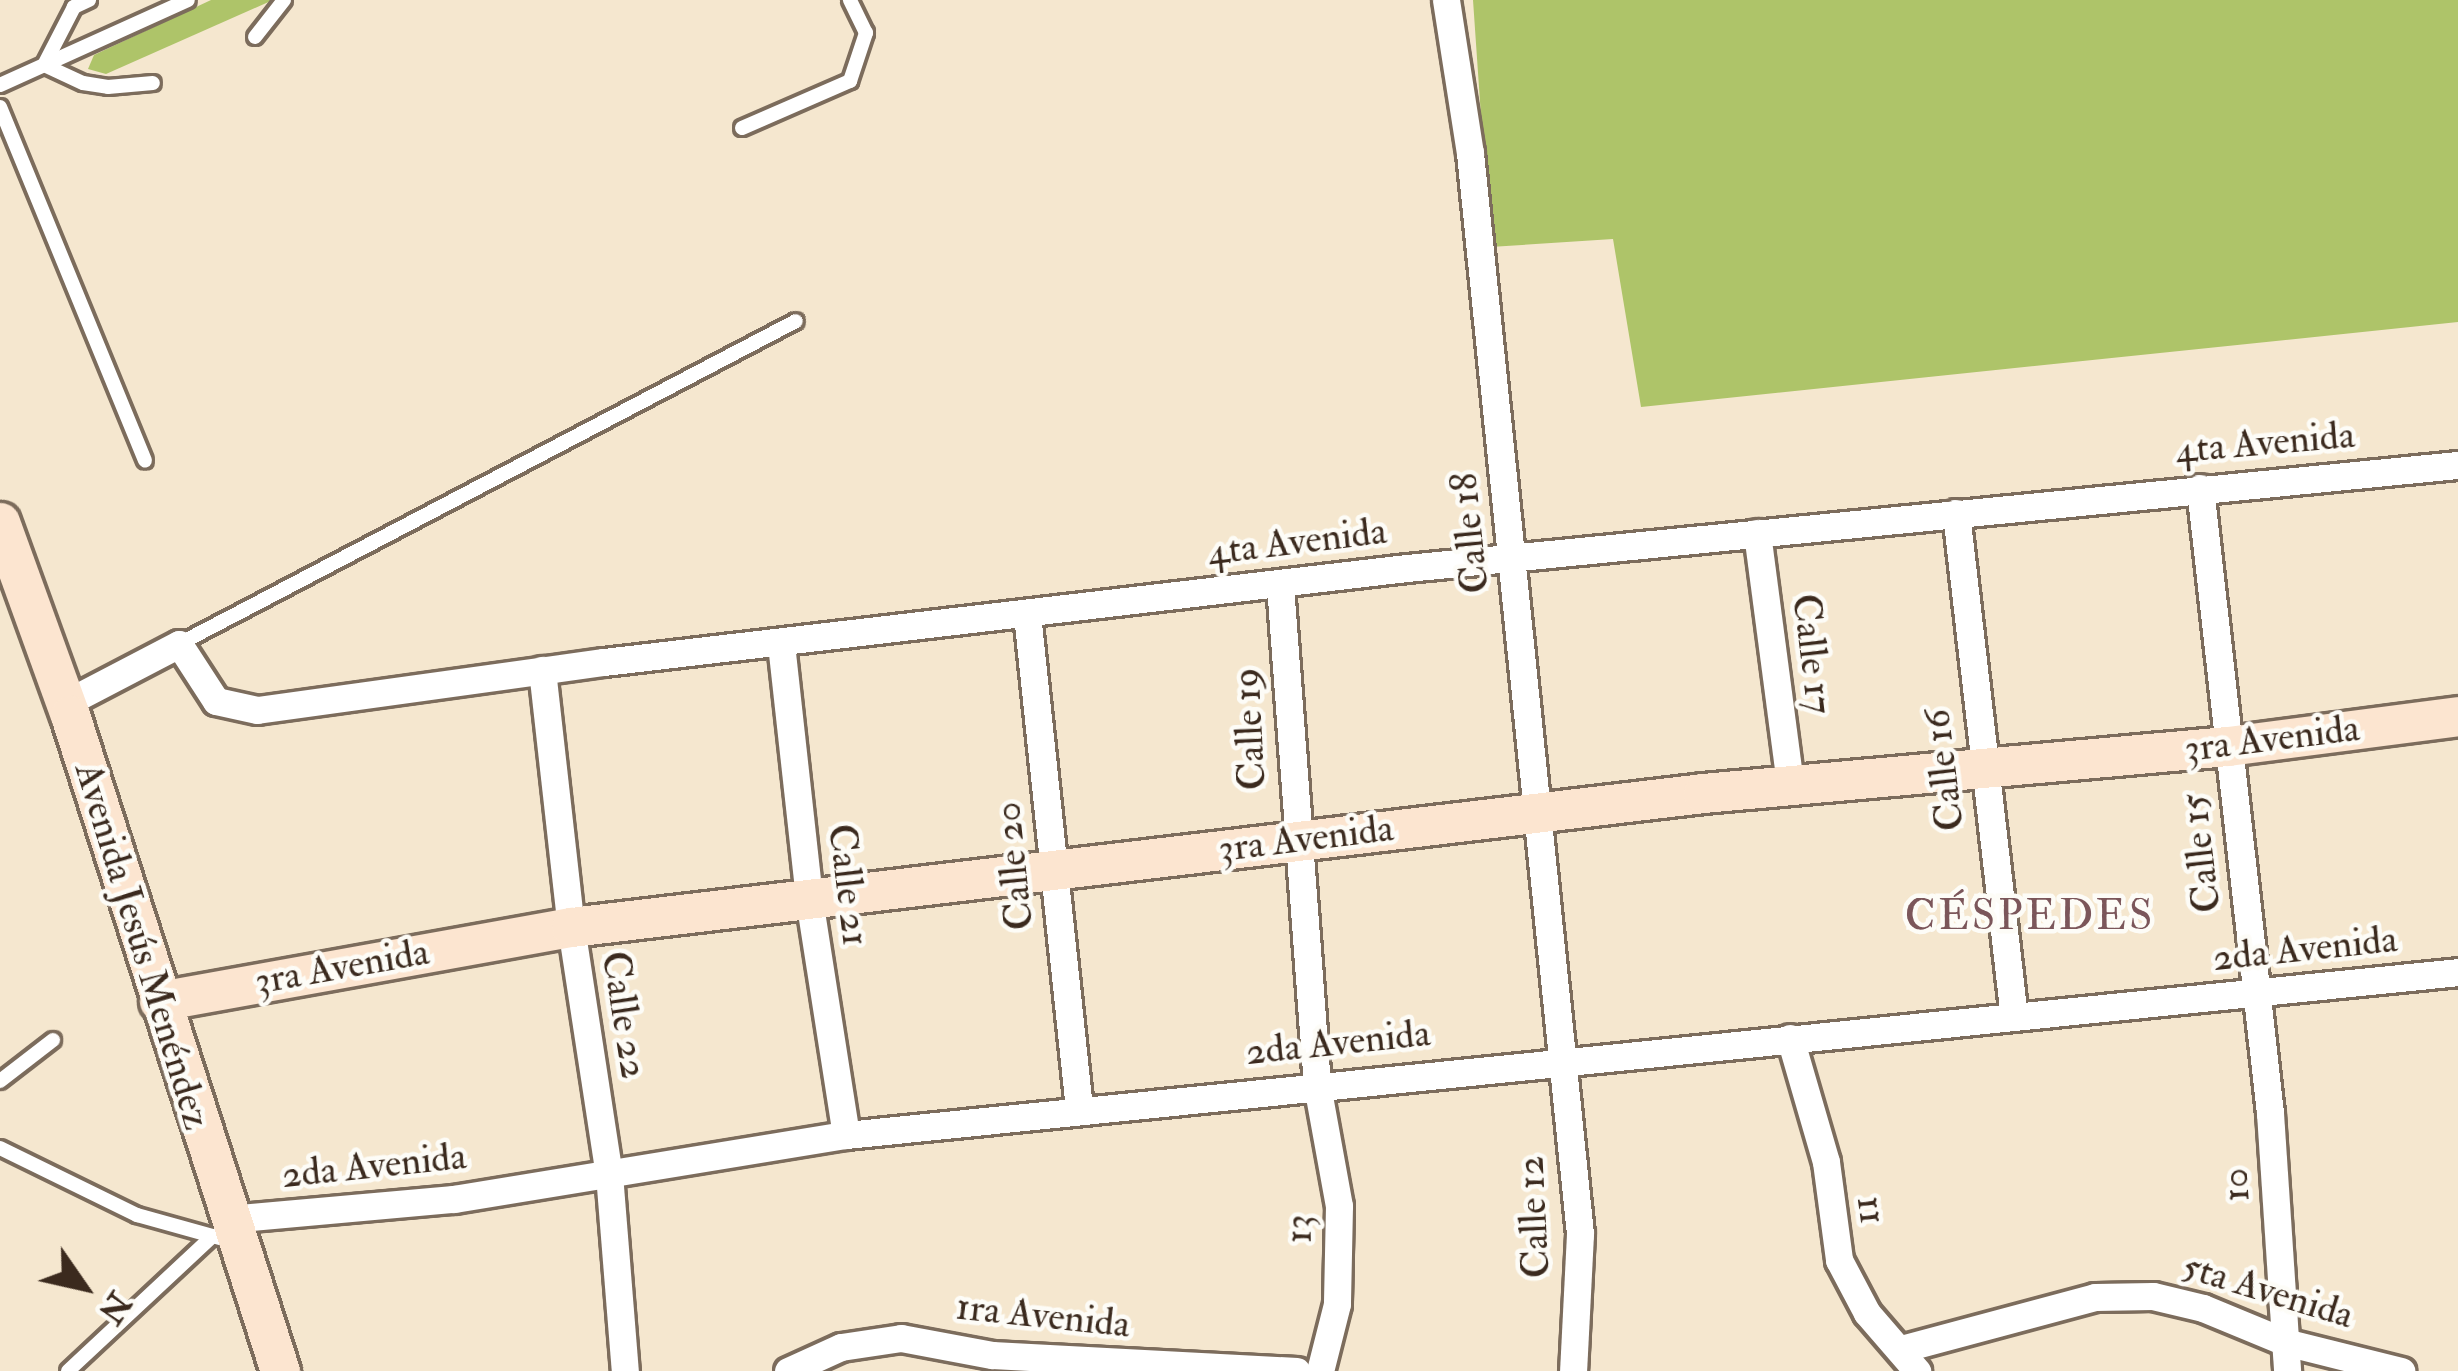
<!DOCTYPE html>
<html>
<head>
<meta charset="utf-8">
<style>
	body { margin:0 }
	#map { position:relative; width:2458px; height:1371px; overflow:hidden; background:#f5e7cf; font-family:"IM FELL Double Pica",serif }
	div>[style] { position:absolute }
	.green>* { inset:0; background:#aec469 }
	.roads { filter:drop-shadow(3px 0 #7c6c5c) drop-shadow(-3px 0 #7c6c5c) drop-shadow(0 3px #7c6c5c) drop-shadow(0 -3px #7c6c5c) }
	.lane>* { height:14px; margin:-7px; padding:0 7px; transform-origin:7px; border-radius:7px; background:#fff }
	.street>* { height:27px; margin:-13.5px; padding:0 13.5px; transform-origin:13.5px; border-radius:13.5px; background:#fff }
	.secondary>* { height:39px; margin:-19.5px; padding:0 19.5px; transform-origin:19.5px; border-radius:19.5px; background:#fce5d0 }
	span { translate:-50% -50%; white-space:nowrap; text-align:center; line-height:1.15; -webkit-text-stroke:9px #fdfcf7; paint-order:stroke }
	.street-label { font-size:39px; color:#3b2a1e }
	.neighbourhood-label { font-size:42px; color:#7b565a; letter-spacing:3px }
	.north { position:absolute; left:24px; top:1227px; width:120px; height:120px; -webkit-text-stroke:9px #fdfcf7; paint-order:stroke; rotate:124deg; font-size:33px; font-weight:700; line-height:48px; text-align:center; color:#3b2a1e }
	.north::after { content:''; display:block; margin:auto; width:42px; height:54px; background:#3b2a1e; clip-path:polygon(50% 0,100% 100%,50% 72%,0 100%) }
</style>
</head>
<body>
<div id="map">
	<div class="green">
		<div style="clip-path:polygon(211px 0,273px 0,106px 74px,88px 69px,94px 55px)"></div>
		<div style="clip-path:polygon(1473px 0,2458px 0,2458px 322px,1641px 407px,1613px 239px,1490px 247px)"></div>
	</div>
	<div class="roads">
		<div class="lane">
			<div style="left:89px;top:0;width:17px;rotate:155deg"></div>
			<div style="left:74px;top:7px;width:65px;rotate:117.3deg"></div>
			<div style="left:44px;top:65px;width:43px;rotate:24.8deg"></div>
			<div style="left:83px;top:83px;width:25px;rotate:9deg"></div>
			<div style="left:108px;top:87px;width:45px;rotate:-5.1deg"></div>
			<div style="left:255px;top:37px;width:47px;rotate:-51.9deg"></div>
			<div style="left:0;top:85px;width:206px;rotate:-24.3deg"></div>
			<div style="left:0;top:107px;width:382px;rotate:67.7deg"></div>
			<div style="left:742px;top:128px;width:118px;rotate:-23.5deg"></div>
			<div style="left:850px;top:81px;width:51px;rotate:-71.6deg"></div>
			<div style="left:866px;top:33px;width:37px;rotate:-116deg"></div>
			<div style="left:179px;top:644px;width:696px;rotate:-27.63deg"></div>
			<div style="left:0;top:1081px;width:67px;rotate:-37.7deg"></div>
			<div style="left:0;top:1148px;width:153px;rotate:26.1deg"></div>
			<div style="left:137px;top:1215px;width:98px;rotate:15.5deg"></div>
			<div style="left:68px;top:1371px;width:198px;rotate:-43deg"></div>
		</div>
		<div class="street">
			<div style="left:1446px;top:0;width:155px;rotate:81.1deg"></div>
			<div style="left:1470px;top:153px;width:1087px;rotate:84.19deg"></div>
			<div style="left:1580px;top:1234px;width:137px;rotate:92.9deg"></div>
			<div style="left:2200px;top:488px;width:629px;rotate:83.61deg"></div>
			<div style="left:2270px;top:1113px;width:259px;rotate:86.2deg"></div>
			<div style="left:1956px;top:513px;width:507px;rotate:83.44deg"></div>
			<div style="left:1757px;top:533px;width:254px;rotate:82.5deg"></div>
			<div style="left:1280px;top:585px;width:501px;rotate:85.77deg"></div>
			<div style="left:1317px;top:1085px;width:123px;rotate:79.7deg"></div>
			<div style="left:1339px;top:1206px;width:98px;rotate:91.2deg"></div>
			<div style="left:1337px;top:1304px;width:69px;rotate:104.2deg"></div>
			<div style="left:1027px;top:614px;width:498px;rotate:84deg"></div>
			<div style="left:781px;top:644px;width:257px;rotate:83.7deg"></div>
			<div style="left:809px;top:899px;width:239px;rotate:81.1deg"></div>
			<div style="left:542px;top:670px;width:259px;rotate:83.6deg"></div>
			<div style="left:571px;top:927px;width:250px;rotate:81.3deg"></div>
			<div style="left:609px;top:1174px;width:198px;rotate:85.4deg"></div>
			<div style="left:66px;top:703px;width:127px;rotate:-27.6deg"></div>
			<div style="left:179px;top:644px;width:68px;rotate:57deg"></div>
			<div style="left:216px;top:701px;width:42px;rotate:12.4deg"></div>
			<div style="left:257px;top:710px;width:350px;rotate:-7.9deg"></div>
			<div style="left:604px;top:662px;width:808px;rotate:-6.68deg"></div>
			<div style="left:1407px;top:568px;width:1056px;rotate:-5.6deg"></div>
			<div style="left:1790px;top:1038px;width:129px;rotate:73.8deg"></div>
			<div style="left:1826px;top:1162px;width:99px;rotate:82.4deg"></div>
			<div style="left:1839px;top:1260px;width:60px;rotate:62.2deg"></div>
			<div style="left:1867px;top:1313px;width:77px;rotate:49.2deg"></div>
			<div style="left:228px;top:1219px;width:227px;rotate:-5.1deg"></div>
			<div style="left:454px;top:1199px;width:397px;rotate:-9.3deg"></div>
			<div style="left:846px;top:1135px;width:1620px;rotate:-5.77deg"></div>
			<div style="left:1901px;top:1349px;width:201px;rotate:-15deg"></div>
			<div style="left:2095px;top:1297px;width:58px;rotate:-1deg"></div>
			<div style="left:2153px;top:1296px;width:51px;rotate:13.5deg"></div>
			<div style="left:2203px;top:1308px;width:89px;rotate:22.5deg"></div>
			<div style="left:2285px;top:1342px;width:120px;rotate:14deg"></div>
			<div style="left:788px;top:1371px;width:58px;rotate:-24.4deg"></div>
			<div style="left:841px;top:1347px;width:61px;rotate:-8.5deg"></div>
			<div style="left:901px;top:1338px;width:93px;rotate:10.6deg"></div>
			<div style="left:992px;top:1355px;width:305px;rotate:3deg"></div>
		</div>
		<div class="secondary">
			<div style="left:0;top:522px;width:205px;rotate:70.1deg"></div>
			<div style="left:70px;top:715px;width:689px;rotate:72.25deg"></div>
			<div style="left:159px;top:1001px;width:419px;rotate:-10.2deg"></div>
			<div style="left:571px;top:927px;width:1140px;rotate:-6.75deg"></div>
			<div style="left:1703px;top:793px;width:527px;rotate:-5.12deg"></div>
			<div style="left:2228px;top:746px;width:232px;rotate:-7.4deg"></div>
		</div>
	</div>
	<div class="street-label">
		<span style="left:2265px;top:443px;rotate:-5deg">4ta Avenida</span>
		<span style="left:1470px;top:533px;rotate:-96deg">Calle 18</span>
		<span style="left:1297px;top:542px;rotate:-7deg">4ta Avenida</span>
		<span style="left:1812px;top:654px;rotate:83deg">Calle 17</span>
		<span style="left:1250px;top:729px;rotate:-93deg">Calle 19</span>
		<span style="left:2272px;top:739px;rotate:-7deg">3ra Avenida</span>
		<span style="left:1944px;top:770px;rotate:-97deg">Calle 16</span>
		<span style="left:1306px;top:839px;rotate:-7deg">3ra Avenida</span>
		<span style="left:2201px;top:853px;rotate:-97deg">Calle 15</span>
		<span style="left:1014px;top:866px;rotate:-96deg">Calle 20</span>
		<span style="left:848px;top:885px;rotate:83deg">Calle 21</span>
		<span style="left:142px;top:946px;rotate:73deg">Avenida Jesús Menéndez</span>
		<span style="left:2305px;top:949px;rotate:-6deg">2da Avenida</span>
		<span style="left:342px;top:967px;rotate:-10deg">3ra Avenida</span>
		<span style="left:624px;top:1015px;rotate:81deg">Calle 22</span>
		<span style="left:1338px;top:1043px;rotate:-6deg">2da Avenida</span>
		<span style="left:374px;top:1166px;rotate:-6deg">2da Avenida</span>
		<span style="left:2236px;top:1185px;rotate:-94deg">10</span>
		<span style="left:1871px;top:1210px;rotate:82deg">11</span>
		<span style="left:1534px;top:1217px;rotate:-93deg">Calle 12</span>
		<span style="left:1299px;top:1229px;rotate:-91deg">13</span>
		<span style="left:2268px;top:1291px;rotate:17deg">5ta Avenida</span>
		<span style="left:1043px;top:1316px;rotate:6deg">1ra Avenida</span>
	</div>
	<div class="neighbourhood-label">
		<span style="left:2030px;top:916px">CÉSPEDES</span>
	</div>
	<div class="north">N</div>
</div>
</body>
</html>
